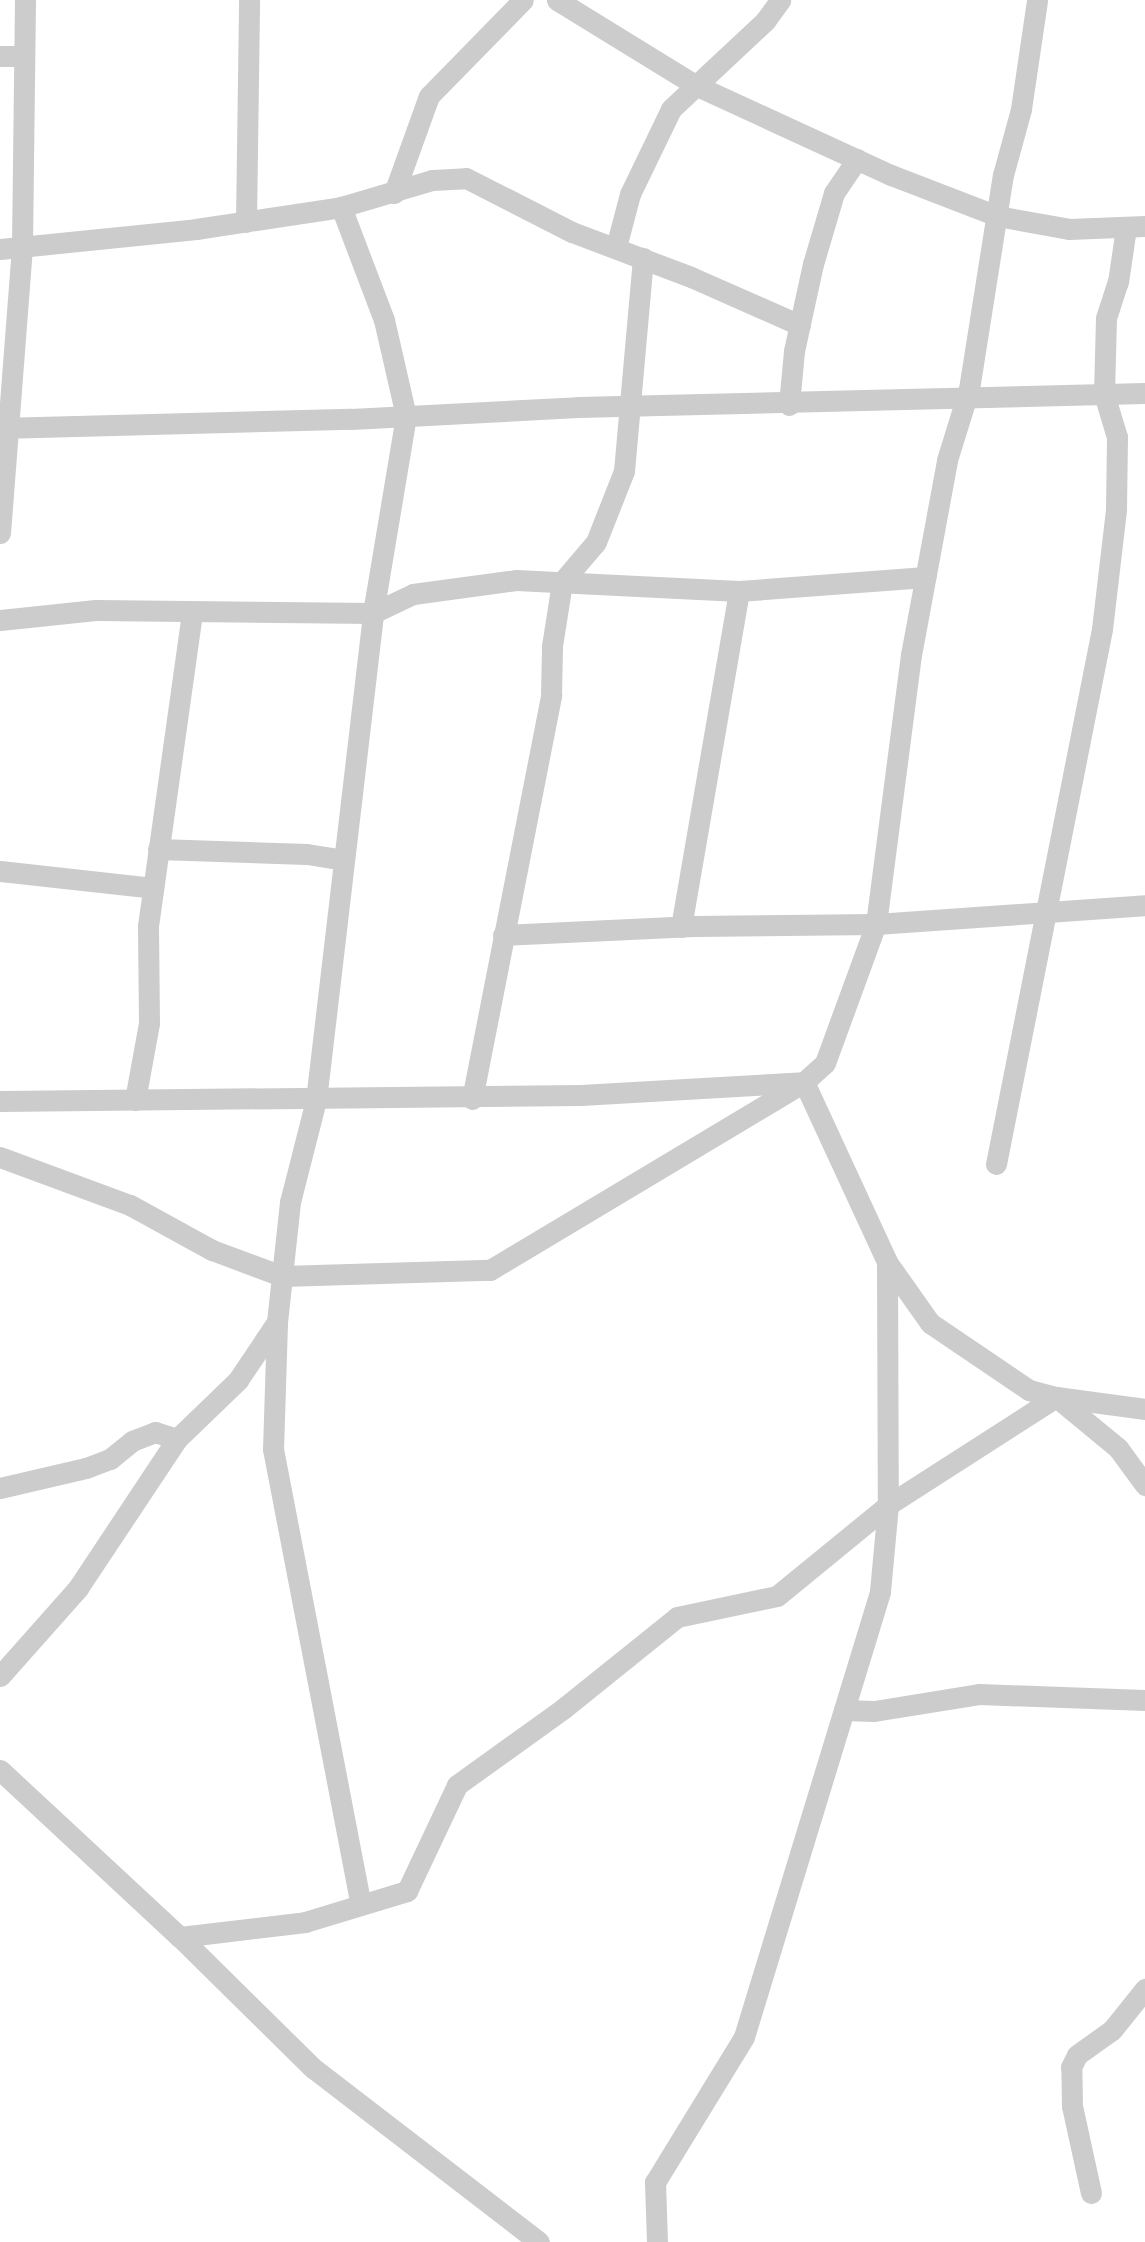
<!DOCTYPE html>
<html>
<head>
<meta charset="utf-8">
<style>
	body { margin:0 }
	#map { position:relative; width:1145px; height:2242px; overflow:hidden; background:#fff; font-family:Karla,sans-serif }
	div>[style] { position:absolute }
	.street>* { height:21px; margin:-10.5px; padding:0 10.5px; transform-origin:10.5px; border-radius:10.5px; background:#ccc }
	span { translate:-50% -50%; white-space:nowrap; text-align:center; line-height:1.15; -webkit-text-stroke:6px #fff; paint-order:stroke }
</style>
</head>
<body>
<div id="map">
	<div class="street">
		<div style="left:557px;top:0;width:162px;rotate:31.6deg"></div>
		<div style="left:695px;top:85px;width:216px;rotate:24.7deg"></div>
		<div style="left:891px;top:175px;width:114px;rotate:21.1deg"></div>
		<div style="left:997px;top:216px;width:73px;rotate:10.2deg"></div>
		<div style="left:1069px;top:229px;width:76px;rotate:-2.3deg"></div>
		<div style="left:0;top:56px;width:24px"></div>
		<div style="left:394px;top:193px;width:103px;rotate:-70.2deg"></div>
		<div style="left:429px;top:96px;width:134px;rotate:-45.6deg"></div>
		<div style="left:246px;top:222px;width:222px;rotate:-89.2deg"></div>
		<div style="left:616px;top:247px;width:55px;rotate:-75.2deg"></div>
		<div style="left:630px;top:194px;width:94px;rotate:-64.2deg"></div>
		<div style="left:671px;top:109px;width:129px;rotate:-43.1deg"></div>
		<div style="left:765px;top:21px;width:26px;rotate:-54deg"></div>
		<div style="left:0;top:249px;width:197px;rotate:-5.8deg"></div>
		<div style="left:196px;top:229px;width:147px;rotate:-8.6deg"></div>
		<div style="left:341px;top:207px;width:95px;rotate:-16.5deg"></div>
		<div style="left:432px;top:180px;width:34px;rotate:-3deg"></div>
		<div style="left:466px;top:178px;width:119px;rotate:27deg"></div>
		<div style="left:572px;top:232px;width:127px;rotate:20.7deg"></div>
		<div style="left:691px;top:277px;width:119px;rotate:23.8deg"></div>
		<div style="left:789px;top:405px;width:54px;rotate:-84.7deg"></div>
		<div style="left:794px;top:351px;width:89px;rotate:-77.7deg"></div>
		<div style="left:813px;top:264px;width:74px;rotate:-73.5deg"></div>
		<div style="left:834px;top:193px;width:41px;rotate:-55.9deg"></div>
		<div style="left:0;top:428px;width:351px;rotate:-1.5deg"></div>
		<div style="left:351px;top:419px;width:227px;rotate:-3deg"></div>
		<div style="left:578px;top:407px;width:567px;rotate:-1.41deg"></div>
		<div style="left:0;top:533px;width:288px;rotate:-85.6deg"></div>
		<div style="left:22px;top:246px;width:246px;rotate:-89.3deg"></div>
		<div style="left:0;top:620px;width:96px;rotate:-6deg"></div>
		<div style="left:95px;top:610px;width:278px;rotate:0.6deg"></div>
		<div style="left:373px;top:613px;width:44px;rotate:-25.4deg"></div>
		<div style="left:413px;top:594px;width:104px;rotate:-7.7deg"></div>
		<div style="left:516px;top:580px;width:223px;rotate:2.8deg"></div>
		<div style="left:739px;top:591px;width:187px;rotate:-4.3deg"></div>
		<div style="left:158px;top:849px;width:149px;rotate:1.9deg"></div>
		<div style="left:307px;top:854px;width:37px;rotate:9deg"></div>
		<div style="left:0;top:871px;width:154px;rotate:6.3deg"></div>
		<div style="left:681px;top:927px;width:341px;rotate:-80.2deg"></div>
		<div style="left:503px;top:935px;width:191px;rotate:-2.7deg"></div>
		<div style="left:694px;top:926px;width:182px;rotate:-0.6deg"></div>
		<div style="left:876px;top:924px;width:270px;rotate:-4deg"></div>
		<div style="left:472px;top:1099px;width:412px;rotate:-78.9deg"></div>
		<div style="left:551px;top:695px;width:49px;rotate:-88.8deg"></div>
		<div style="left:552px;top:646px;width:65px;rotate:-81.1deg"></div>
		<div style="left:562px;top:582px;width:52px;rotate:-49.6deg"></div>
		<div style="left:596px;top:542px;width:76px;rotate:-68.5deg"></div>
		<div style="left:624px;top:471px;width:214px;rotate:-84.9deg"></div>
		<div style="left:135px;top:1100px;width:78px;rotate:-79.7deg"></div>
		<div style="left:149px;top:1023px;width:97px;rotate:-90.6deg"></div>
		<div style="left:148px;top:926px;width:315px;rotate:-82deg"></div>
		<div style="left:0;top:1101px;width:581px;rotate:-0.59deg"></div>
		<div style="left:581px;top:1095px;width:223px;rotate:-3.3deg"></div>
		<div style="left:804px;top:1082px;width:28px;rotate:-42deg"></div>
		<div style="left:825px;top:1063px;width:148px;rotate:-69.9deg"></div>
		<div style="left:876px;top:924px;width:271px;rotate:-82.6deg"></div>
		<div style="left:911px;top:655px;width:198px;rotate:-79.5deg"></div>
		<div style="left:947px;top:460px;width:74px;rotate:-72.8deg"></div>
		<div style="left:969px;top:389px;width:217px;rotate:-81deg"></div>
		<div style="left:1003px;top:175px;width:68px;rotate:-74.7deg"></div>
		<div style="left:1021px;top:109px;width:110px;rotate:-81.6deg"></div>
		<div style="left:0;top:1157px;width:139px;rotate:20.3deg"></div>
		<div style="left:130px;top:1205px;width:94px;rotate:28.8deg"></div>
		<div style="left:212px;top:1250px;width:75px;rotate:20.4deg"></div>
		<div style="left:282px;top:1276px;width:208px;rotate:-1.7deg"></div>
		<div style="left:490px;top:1270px;width:366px;rotate:-30.9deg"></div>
		<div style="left:804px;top:1082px;width:198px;rotate:65.2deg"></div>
		<div style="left:887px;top:1262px;width:243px;rotate:89.8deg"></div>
		<div style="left:888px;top:1505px;width:87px;rotate:95.3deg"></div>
		<div style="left:880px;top:1592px;width:465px;rotate:107deg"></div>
		<div style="left:744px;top:2037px;width:170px;rotate:121.5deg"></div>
		<div style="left:655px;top:2182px;width:60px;rotate:88.1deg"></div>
		<div style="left:996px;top:1164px;width:545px;rotate:-78.79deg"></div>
		<div style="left:1102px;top:629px;width:121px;rotate:-83.3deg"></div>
		<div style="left:1116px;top:509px;width:72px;rotate:-89.2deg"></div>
		<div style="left:1117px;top:437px;width:45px;rotate:-106.8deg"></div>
		<div style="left:1104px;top:394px;width:76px;rotate:-88.5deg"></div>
		<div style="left:1106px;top:318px;width:38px;rotate:-72deg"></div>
		<div style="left:1118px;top:282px;width:55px;rotate:-81.6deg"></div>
		<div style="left:887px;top:1262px;width:75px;rotate:54.8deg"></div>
		<div style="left:930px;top:1323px;width:120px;rotate:34.1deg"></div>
		<div style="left:1029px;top:1390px;width:28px;rotate:15deg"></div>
		<div style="left:1056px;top:1397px;width:80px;rotate:39.4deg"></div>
		<div style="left:1118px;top:1448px;width:46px;rotate:53.9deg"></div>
		<div style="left:277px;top:1323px;width:126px;rotate:91.8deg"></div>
		<div style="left:273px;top:1449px;width:464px;rotate:79.1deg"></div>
		<div style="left:0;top:1488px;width:88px;rotate:-13.1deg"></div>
		<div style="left:86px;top:1468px;width:26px;rotate:-21deg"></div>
		<div style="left:110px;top:1459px;width:28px;rotate:-39deg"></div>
		<div style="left:132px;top:1441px;width:25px;rotate:-21deg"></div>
		<div style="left:155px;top:1432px;width:23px;rotate:18deg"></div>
		<div style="left:0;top:1676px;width:118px;rotate:-48.4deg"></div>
		<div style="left:78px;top:1588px;width:179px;rotate:-56.4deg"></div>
		<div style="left:177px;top:1439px;width:85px;rotate:-44deg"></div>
		<div style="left:238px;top:1380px;width:70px;rotate:-56.1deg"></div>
		<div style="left:277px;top:1322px;width:121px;rotate:-83.8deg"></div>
		<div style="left:290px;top:1202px;width:105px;rotate:-75.7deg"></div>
		<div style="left:316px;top:1100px;width:490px;rotate:-83.3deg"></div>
		<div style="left:373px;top:613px;width:200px;rotate:-80.5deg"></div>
		<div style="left:406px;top:416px;width:98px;rotate:-102.9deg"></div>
		<div style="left:384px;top:320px;width:121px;rotate:-110.8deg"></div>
		<div style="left:844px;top:1710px;width:30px;rotate:2deg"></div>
		<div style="left:874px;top:1711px;width:106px;rotate:-9.2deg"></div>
		<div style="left:979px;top:1694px;width:166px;rotate:2.1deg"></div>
		<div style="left:0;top:1770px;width:246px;rotate:42.9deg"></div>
		<div style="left:180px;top:1937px;width:187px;rotate:44.6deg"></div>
		<div style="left:313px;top:2068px;width:285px;rotate:37.6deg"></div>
		<div style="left:180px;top:1937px;width:126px;rotate:-6.8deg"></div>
		<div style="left:305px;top:1922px;width:107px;rotate:-16.9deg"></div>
		<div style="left:407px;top:1891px;width:117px;rotate:-64.7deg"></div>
		<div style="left:457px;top:1785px;width:132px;rotate:-35.7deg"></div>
		<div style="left:564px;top:1708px;width:145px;rotate:-38.8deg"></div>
		<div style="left:677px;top:1617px;width:102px;rotate:-11.9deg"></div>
		<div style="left:777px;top:1596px;width:144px;rotate:-39.3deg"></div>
		<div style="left:888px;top:1505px;width:200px;rotate:-32.7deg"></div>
		<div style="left:1056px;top:1397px;width:90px;rotate:7.7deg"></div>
		<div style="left:1091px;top:2193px;width:89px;rotate:-102.3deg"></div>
		<div style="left:1072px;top:2106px;width:39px;rotate:-91deg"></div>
		<div style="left:1071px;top:2067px;width:13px;rotate:-63deg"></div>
		<div style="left:1077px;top:2055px;width:43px;rotate:-35.5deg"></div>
		<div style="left:1112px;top:2030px;width:53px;rotate:-51.2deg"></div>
	</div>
</div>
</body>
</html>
